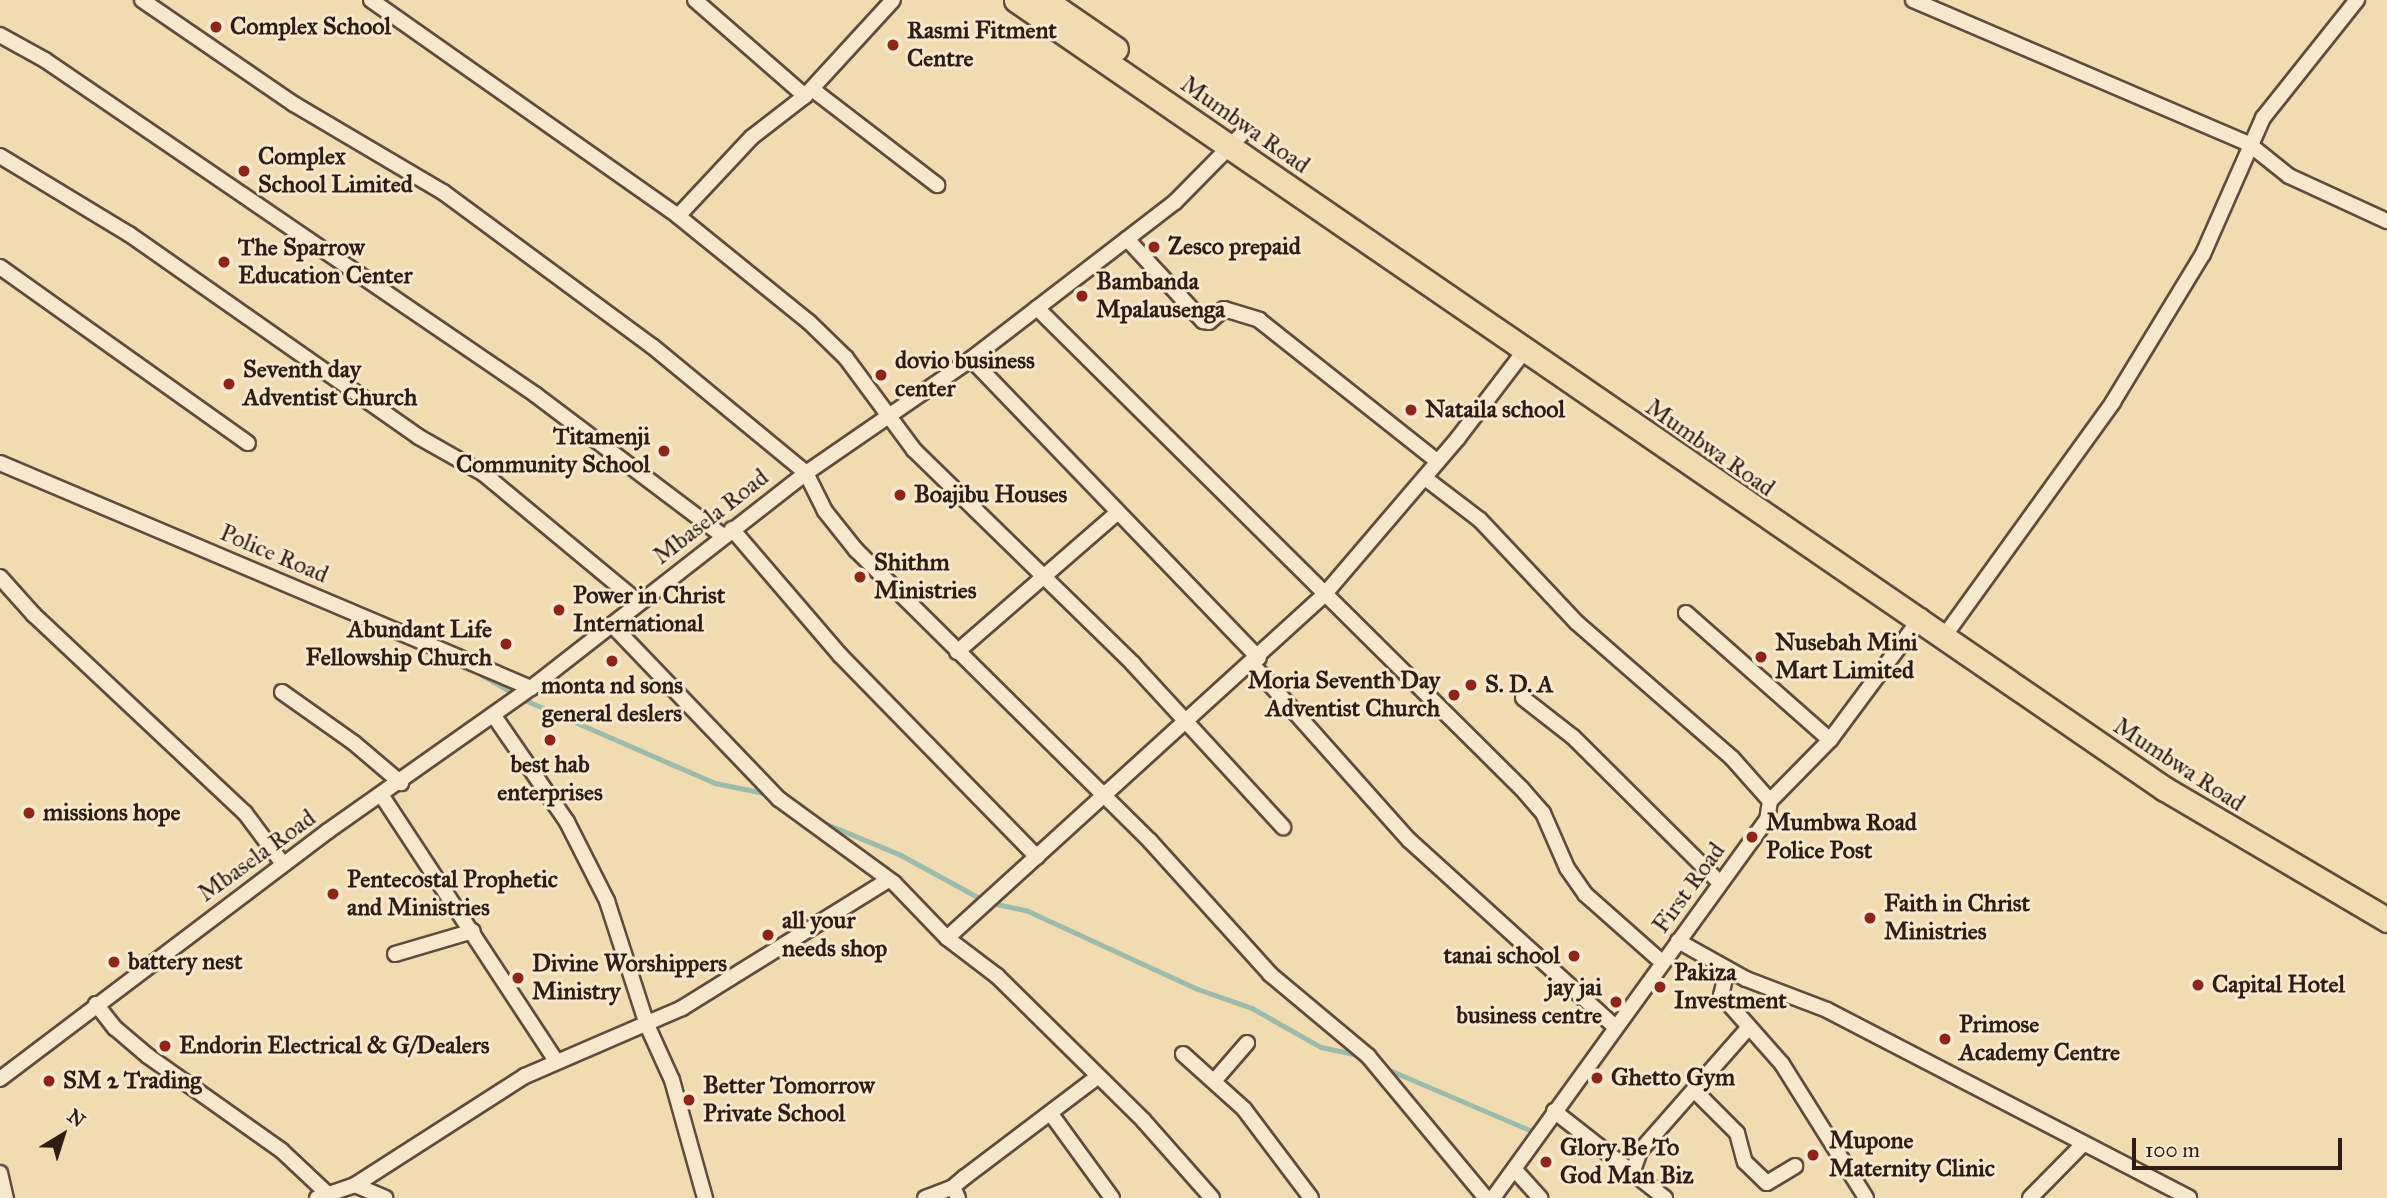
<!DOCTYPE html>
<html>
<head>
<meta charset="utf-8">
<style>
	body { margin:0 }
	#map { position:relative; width:2387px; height:1198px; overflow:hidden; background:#f1dbb0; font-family:"IM FELL Great Primer",serif }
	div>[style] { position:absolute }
	.stream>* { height:4.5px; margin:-2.25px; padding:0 2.25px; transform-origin:2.25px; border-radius:2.25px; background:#9bbbac }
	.roads { filter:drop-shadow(2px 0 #5f4c3c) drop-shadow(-2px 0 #5f4c3c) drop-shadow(0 2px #5f4c3c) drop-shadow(0 -2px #5f4c3c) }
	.street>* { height:14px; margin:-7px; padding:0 7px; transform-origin:7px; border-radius:7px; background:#f6e8cc }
	.primary>* { height:23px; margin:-11.5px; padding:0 11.5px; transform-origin:11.5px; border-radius:11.5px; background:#f1dbb0 }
	.dots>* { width:19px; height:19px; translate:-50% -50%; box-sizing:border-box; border:4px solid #f6e8cc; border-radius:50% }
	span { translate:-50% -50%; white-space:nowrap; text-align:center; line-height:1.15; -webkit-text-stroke:6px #f6e8cc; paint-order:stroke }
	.poi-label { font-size:24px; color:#2e1c16; font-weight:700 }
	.left { translate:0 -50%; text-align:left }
	.right { translate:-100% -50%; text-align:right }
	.street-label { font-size:24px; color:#2e1c16 }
	.north { position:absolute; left:28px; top:1100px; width:70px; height:70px; -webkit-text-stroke:5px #f6e8cc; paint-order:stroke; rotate:38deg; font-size:19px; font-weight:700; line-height:28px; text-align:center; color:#2e1c16 }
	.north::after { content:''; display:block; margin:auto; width:24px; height:32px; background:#2e1c16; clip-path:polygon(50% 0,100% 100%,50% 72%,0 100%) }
	.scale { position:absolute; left:2132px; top:1138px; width:210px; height:32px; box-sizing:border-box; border:4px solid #2e1c16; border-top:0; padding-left:9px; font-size:21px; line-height:24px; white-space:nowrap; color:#2e1c16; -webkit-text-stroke:5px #f6e8cc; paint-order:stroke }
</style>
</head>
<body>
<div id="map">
	<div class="stream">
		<div style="left:482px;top:675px;width:34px;rotate:30deg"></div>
		<div style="left:525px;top:700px;width:207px;rotate:23.6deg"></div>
		<div style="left:715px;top:783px;width:55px;rotate:11.5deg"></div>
		<div style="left:817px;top:820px;width:91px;rotate:22.6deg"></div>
		<div style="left:901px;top:855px;width:98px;rotate:28.7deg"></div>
		<div style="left:987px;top:902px;width:40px;rotate:12deg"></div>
		<div style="left:1026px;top:910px;width:189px;rotate:24.7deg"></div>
		<div style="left:1198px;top:989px;width:57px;rotate:19.4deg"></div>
		<div style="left:1252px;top:1008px;width:79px;rotate:29.5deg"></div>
		<div style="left:1321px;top:1047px;width:38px;rotate:12deg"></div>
		<div style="left:1385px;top:1068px;width:165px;rotate:23.2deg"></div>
	</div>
	<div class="roads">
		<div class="street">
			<div style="left:142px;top:0;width:184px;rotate:34.4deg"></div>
			<div style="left:294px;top:104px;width:173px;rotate:30.6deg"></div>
			<div style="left:443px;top:192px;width:260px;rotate:36.4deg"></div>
			<div style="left:652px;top:346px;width:200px;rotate:39.5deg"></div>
			<div style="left:806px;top:473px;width:42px;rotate:63.4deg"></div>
			<div style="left:825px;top:511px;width:50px;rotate:51.5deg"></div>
			<div style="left:856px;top:550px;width:414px;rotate:44.7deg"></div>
			<div style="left:1150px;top:841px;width:179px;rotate:47.9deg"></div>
			<div style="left:1270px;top:974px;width:128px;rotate:39.9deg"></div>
			<div style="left:1368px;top:1056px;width:185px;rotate:50.3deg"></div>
			<div style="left:371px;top:0;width:375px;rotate:35.1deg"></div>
			<div style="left:678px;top:216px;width:169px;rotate:39deg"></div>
			<div style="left:809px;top:322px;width:52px;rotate:44.2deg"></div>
			<div style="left:846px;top:358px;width:114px;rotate:53.5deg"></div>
			<div style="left:914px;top:450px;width:306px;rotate:44.3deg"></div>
			<div style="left:1133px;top:664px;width:222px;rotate:47.4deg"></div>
			<div style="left:695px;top:0;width:146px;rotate:41.1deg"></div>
			<div style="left:805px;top:96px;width:130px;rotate:-47.5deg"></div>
			<div style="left:1913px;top:0;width:366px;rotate:23.2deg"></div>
			<div style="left:2249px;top:144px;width:51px;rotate:38.7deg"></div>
			<div style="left:2289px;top:176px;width:108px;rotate:24.7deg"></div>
			<div style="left:0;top:35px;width:51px;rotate:29.1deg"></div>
			<div style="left:45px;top:60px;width:594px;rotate:34.3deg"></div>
			<div style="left:536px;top:395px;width:234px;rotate:37deg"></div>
			<div style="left:812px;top:89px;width:158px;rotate:37.5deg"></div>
			<div style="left:0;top:156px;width:151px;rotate:31.2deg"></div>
			<div style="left:129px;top:234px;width:354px;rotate:35deg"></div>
			<div style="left:419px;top:437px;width:75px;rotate:29.6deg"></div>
			<div style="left:484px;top:474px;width:200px;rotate:39.7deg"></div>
			<div style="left:678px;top:216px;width:108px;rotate:-46.9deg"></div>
			<div style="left:752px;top:137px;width:67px;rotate:-37.7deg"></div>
			<div style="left:1127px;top:239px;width:112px;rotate:47.2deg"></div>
			<div style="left:1203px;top:321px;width:6px;rotate:9deg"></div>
			<div style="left:1209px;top:322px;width:20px;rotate:-41deg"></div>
			<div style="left:1224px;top:309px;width:37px;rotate:17deg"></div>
			<div style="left:1259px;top:320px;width:228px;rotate:38.4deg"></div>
			<div style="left:0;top:267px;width:304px;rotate:35.4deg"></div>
			<div style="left:1037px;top:308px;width:683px;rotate:44.76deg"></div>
			<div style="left:1522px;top:789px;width:32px;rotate:49deg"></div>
			<div style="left:1543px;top:813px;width:60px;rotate:66.4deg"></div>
			<div style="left:1567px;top:868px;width:32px;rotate:55deg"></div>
			<div style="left:1585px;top:894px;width:104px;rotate:41.5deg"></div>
			<div style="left:971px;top:359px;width:415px;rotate:46.1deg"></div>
			<div style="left:0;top:463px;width:577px;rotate:22.96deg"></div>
			<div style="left:1425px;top:478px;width:69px;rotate:37.4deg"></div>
			<div style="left:1480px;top:520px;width:140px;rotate:46.7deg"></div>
			<div style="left:1576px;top:622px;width:207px;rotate:41.1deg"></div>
			<div style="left:1732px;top:758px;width:57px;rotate:48.5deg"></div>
			<div style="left:732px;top:529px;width:166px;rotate:49.4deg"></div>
			<div style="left:840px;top:655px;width:282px;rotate:45.7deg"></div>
			<div style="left:0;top:577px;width:51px;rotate:48.2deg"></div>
			<div style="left:34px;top:615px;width:289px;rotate:43.2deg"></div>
			<div style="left:245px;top:813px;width:64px;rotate:53.3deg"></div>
			<div style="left:1686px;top:613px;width:192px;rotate:41.4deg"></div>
			<div style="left:612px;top:625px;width:241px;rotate:46.2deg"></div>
			<div style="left:779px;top:799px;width:142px;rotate:36.1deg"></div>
			<div style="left:894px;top:883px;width:76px;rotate:46.1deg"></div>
			<div style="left:947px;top:938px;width:63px;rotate:37.2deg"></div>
			<div style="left:997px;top:976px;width:205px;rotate:44.6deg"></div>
			<div style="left:1143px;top:1120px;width:104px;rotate:48.5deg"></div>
			<div style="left:1943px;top:638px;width:291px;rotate:-54.2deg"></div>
			<div style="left:2113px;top:402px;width:173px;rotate:-58.7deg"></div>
			<div style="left:2203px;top:254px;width:149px;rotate:-66.2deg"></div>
			<div style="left:2263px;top:118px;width:151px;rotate:-51.5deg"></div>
			<div style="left:957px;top:652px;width:213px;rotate:-41deg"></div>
			<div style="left:1252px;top:664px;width:236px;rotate:48.3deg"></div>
			<div style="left:1409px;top:840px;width:278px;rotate:42.2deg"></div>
			<div style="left:282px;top:692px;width:88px;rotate:35.3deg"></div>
			<div style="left:354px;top:743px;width:62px;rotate:40.4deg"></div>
			<div style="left:1523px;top:698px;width:63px;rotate:38deg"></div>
			<div style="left:1573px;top:737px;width:207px;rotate:44.8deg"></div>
			<div style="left:494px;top:716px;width:129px;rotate:55.4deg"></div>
			<div style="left:567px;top:822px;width:89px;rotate:63.1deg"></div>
			<div style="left:607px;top:901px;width:130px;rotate:72.1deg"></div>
			<div style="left:647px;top:1025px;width:60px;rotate:65.6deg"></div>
			<div style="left:672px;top:1080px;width:123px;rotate:74.4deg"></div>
			<div style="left:382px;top:796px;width:317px;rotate:56.7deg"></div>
			<div style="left:947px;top:938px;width:510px;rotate:-42.3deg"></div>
			<div style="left:1324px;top:595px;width:206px;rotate:-49.5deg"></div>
			<div style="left:1458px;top:438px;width:111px;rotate:-52.7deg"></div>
			<div style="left:1678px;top:941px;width:78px;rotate:29.2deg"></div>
			<div style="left:1746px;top:979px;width:87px;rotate:20.9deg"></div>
			<div style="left:1827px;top:1010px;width:408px;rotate:27.4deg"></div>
			<div style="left:395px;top:954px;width:81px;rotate:-16.4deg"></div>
			<div style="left:1727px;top:970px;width:26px;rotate:103deg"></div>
			<div style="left:1721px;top:995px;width:92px;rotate:48.5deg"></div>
			<div style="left:1782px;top:1064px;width:158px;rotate:57.9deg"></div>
			<div style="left:96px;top:1004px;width:31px;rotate:52deg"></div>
			<div style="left:115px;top:1028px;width:43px;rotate:40.3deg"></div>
			<div style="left:148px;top:1056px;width:164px;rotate:35.3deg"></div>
			<div style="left:282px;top:1151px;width:69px;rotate:43.2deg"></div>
			<div style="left:1183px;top:1054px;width:82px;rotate:42deg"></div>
			<div style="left:1244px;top:1109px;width:111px;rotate:53deg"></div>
			<div style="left:0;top:1079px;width:411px;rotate:-37.1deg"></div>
			<div style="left:328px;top:831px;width:248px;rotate:-35.2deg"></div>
			<div style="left:531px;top:688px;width:349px;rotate:-38deg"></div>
			<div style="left:806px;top:473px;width:201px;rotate:-34.6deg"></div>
			<div style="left:971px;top:359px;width:257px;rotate:-37.6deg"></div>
			<div style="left:1175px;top:202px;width:94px;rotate:-45.4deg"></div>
			<div style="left:1215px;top:1080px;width:49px;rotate:-49.1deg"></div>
			<div style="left:1694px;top:1090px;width:61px;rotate:45deg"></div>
			<div style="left:1737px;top:1133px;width:30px;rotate:75deg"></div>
			<div style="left:1745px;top:1162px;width:30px;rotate:44deg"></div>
			<div style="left:1767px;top:1183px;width:33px;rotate:-31deg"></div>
			<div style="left:1554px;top:1111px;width:141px;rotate:38.1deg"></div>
			<div style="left:1051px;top:1114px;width:104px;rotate:54deg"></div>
			<div style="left:1515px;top:1170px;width:38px;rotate:48deg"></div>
			<div style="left:1633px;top:1171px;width:21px;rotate:-71deg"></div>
			<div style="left:1640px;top:1151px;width:164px;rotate:-48.7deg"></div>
			<div style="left:0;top:1173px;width:26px;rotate:77deg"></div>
			<div style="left:355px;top:1185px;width:33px;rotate:23deg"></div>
			<div style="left:317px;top:1198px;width:40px;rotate:-18.9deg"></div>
			<div style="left:355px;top:1185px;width:202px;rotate:-32.7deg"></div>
			<div style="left:525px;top:1076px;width:171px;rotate:-23.4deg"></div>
			<div style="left:682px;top:1008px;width:241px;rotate:-31.8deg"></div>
			<div style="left:925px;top:1198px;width:30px;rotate:-21deg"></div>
			<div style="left:958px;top:1198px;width:12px;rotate:-114deg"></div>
			<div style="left:953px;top:1187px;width:16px;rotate:-40deg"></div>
			<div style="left:965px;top:1177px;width:166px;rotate:-37.1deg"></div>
			<div style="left:1493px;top:1198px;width:467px;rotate:-54.1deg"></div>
			<div style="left:1767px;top:820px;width:19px;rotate:-81deg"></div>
			<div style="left:1770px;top:801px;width:86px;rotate:-45.5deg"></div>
			<div style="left:1830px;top:740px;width:154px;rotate:-53.4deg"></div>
			<div style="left:2030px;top:1198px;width:76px;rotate:-45.5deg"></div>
		</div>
		<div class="primary">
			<div style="left:1016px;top:0;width:1394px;rotate:34.48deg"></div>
			<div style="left:2165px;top:789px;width:258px;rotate:30.5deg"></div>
			<div style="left:1045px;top:0;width:86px;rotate:34.6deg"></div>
		</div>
	</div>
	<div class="dots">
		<div style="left:216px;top:27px;background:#8f2418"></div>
		<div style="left:893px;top:45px;background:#8f2418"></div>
		<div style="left:244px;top:171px;background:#8f2418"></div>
		<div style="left:1154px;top:247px;background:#8f2418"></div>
		<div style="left:224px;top:262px;background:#8f2418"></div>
		<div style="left:1082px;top:296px;background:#8f2418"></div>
		<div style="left:881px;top:375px;background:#8f2418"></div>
		<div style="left:229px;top:384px;background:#8f2418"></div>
		<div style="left:1411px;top:410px;background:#8f2418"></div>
		<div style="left:664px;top:451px;background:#8f2418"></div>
		<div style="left:900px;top:495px;background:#8f2418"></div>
		<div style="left:860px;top:577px;background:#8f2418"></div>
		<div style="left:559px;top:610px;background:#8f2418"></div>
		<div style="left:506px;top:644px;background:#8f2418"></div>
		<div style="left:1761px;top:657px;background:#8f2418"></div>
		<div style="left:612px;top:661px;background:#8f2418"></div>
		<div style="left:1471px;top:685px;background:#8f2418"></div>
		<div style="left:1454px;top:695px;background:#8f2418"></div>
		<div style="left:550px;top:740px;background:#8f2418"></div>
		<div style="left:29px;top:813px;background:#8f2418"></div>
		<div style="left:1752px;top:837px;background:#8f2418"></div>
		<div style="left:333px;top:894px;background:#8f2418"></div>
		<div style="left:1870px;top:918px;background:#8f2418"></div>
		<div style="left:768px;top:935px;background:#8f2418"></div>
		<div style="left:1574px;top:956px;background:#8f2418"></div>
		<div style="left:114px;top:962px;background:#8f2418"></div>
		<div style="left:518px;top:978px;background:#8f2418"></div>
		<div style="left:2198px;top:985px;background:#8f2418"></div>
		<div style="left:1660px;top:987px;background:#8f2418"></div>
		<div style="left:1616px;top:1002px;background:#8f2418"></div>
		<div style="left:1945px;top:1039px;background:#8f2418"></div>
		<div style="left:165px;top:1046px;background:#8f2418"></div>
		<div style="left:1597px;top:1078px;background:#8f2418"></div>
		<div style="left:49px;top:1081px;background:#8f2418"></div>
		<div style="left:689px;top:1100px;background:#8f2418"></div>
		<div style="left:1813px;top:1155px;background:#8f2418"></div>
		<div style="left:1546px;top:1162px;background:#8f2418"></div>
	</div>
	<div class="poi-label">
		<span class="left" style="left:230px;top:27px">Complex School</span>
		<span class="left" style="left:907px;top:45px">Rasmi Fitment<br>Centre</span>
		<span class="left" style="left:258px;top:171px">Complex<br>School Limited</span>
		<span class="left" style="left:1168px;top:247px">Zesco prepaid</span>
		<span class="left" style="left:238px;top:262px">The Sparrow<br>Education Center</span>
		<span class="left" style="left:1096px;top:296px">Bambanda<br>Mpalausenga</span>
		<span class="left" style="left:895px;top:375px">dovio business<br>center</span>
		<span class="left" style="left:243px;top:384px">Seventh day<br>Adventist Church</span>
		<span class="left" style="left:1425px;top:410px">Nataila school</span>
		<span class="right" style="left:650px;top:451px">Titamenji<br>Community School</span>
		<span class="left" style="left:914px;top:495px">Boajibu Houses</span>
		<span class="left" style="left:874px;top:577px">Shithm<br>Ministries</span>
		<span class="left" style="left:573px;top:610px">Power in Christ<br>International</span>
		<span class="right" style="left:492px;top:644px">Abundant Life<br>Fellowship Church</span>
		<span class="left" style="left:1775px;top:657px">Nusebah Mini<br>Mart Limited</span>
		<span class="right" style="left:1440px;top:695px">Moria Seventh Day<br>Adventist Church</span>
		<span class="left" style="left:1485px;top:685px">S. D. A</span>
		<span style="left:612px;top:700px">monta nd sons<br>general deslers</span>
		<span style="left:550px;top:779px">best hab<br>enterprises</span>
		<span class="left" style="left:43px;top:813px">missions hope</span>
		<span class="left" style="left:1766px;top:837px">Mumbwa Road<br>Police Post</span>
		<span class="left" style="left:347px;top:894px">Pentecostal Prophetic<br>and Ministries</span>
		<span class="left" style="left:1884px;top:918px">Faith in Christ<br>Ministries</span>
		<span class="left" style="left:782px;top:935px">all your<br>needs shop</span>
		<span class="right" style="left:1560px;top:956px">tanai school</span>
		<span class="left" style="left:128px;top:962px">battery nest</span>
		<span class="left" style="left:532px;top:978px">Divine Worshippers<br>Ministry</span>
		<span class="left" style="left:1674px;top:987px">Pakiza<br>Investment</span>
		<span class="left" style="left:2212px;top:985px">Capital Hotel</span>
		<span class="right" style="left:1602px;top:1002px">jay jai<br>business centre</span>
		<span class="left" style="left:1959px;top:1039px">Primose<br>Academy Centre</span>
		<span class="left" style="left:179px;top:1046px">Endorin Electrical &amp; G/Dealers</span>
		<span class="left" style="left:1611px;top:1078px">Ghetto Gym</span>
		<span class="left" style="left:63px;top:1081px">SM 2 Trading</span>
		<span class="left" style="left:703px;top:1100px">Better Tomorrow<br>Private School</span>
		<span class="left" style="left:1829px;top:1155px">Mupone<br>Maternity Clinic</span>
		<span class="left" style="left:1560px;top:1162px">Glory Be To<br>God Man Biz</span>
	</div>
	<div class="street-label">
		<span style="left:1245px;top:125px;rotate:35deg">Mumbwa Road</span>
		<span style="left:1710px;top:448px;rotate:35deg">Mumbwa Road</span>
		<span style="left:711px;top:517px;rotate:-38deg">Mbasela Road</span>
		<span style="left:274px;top:554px;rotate:23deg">Police Road</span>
		<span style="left:2179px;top:765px;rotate:33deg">Mumbwa Road</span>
		<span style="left:257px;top:856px;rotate:-36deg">Mbasela Road</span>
		<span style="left:1689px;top:888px;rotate:-54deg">First Road</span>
	</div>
	<div class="north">N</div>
	<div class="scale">100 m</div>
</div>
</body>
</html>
